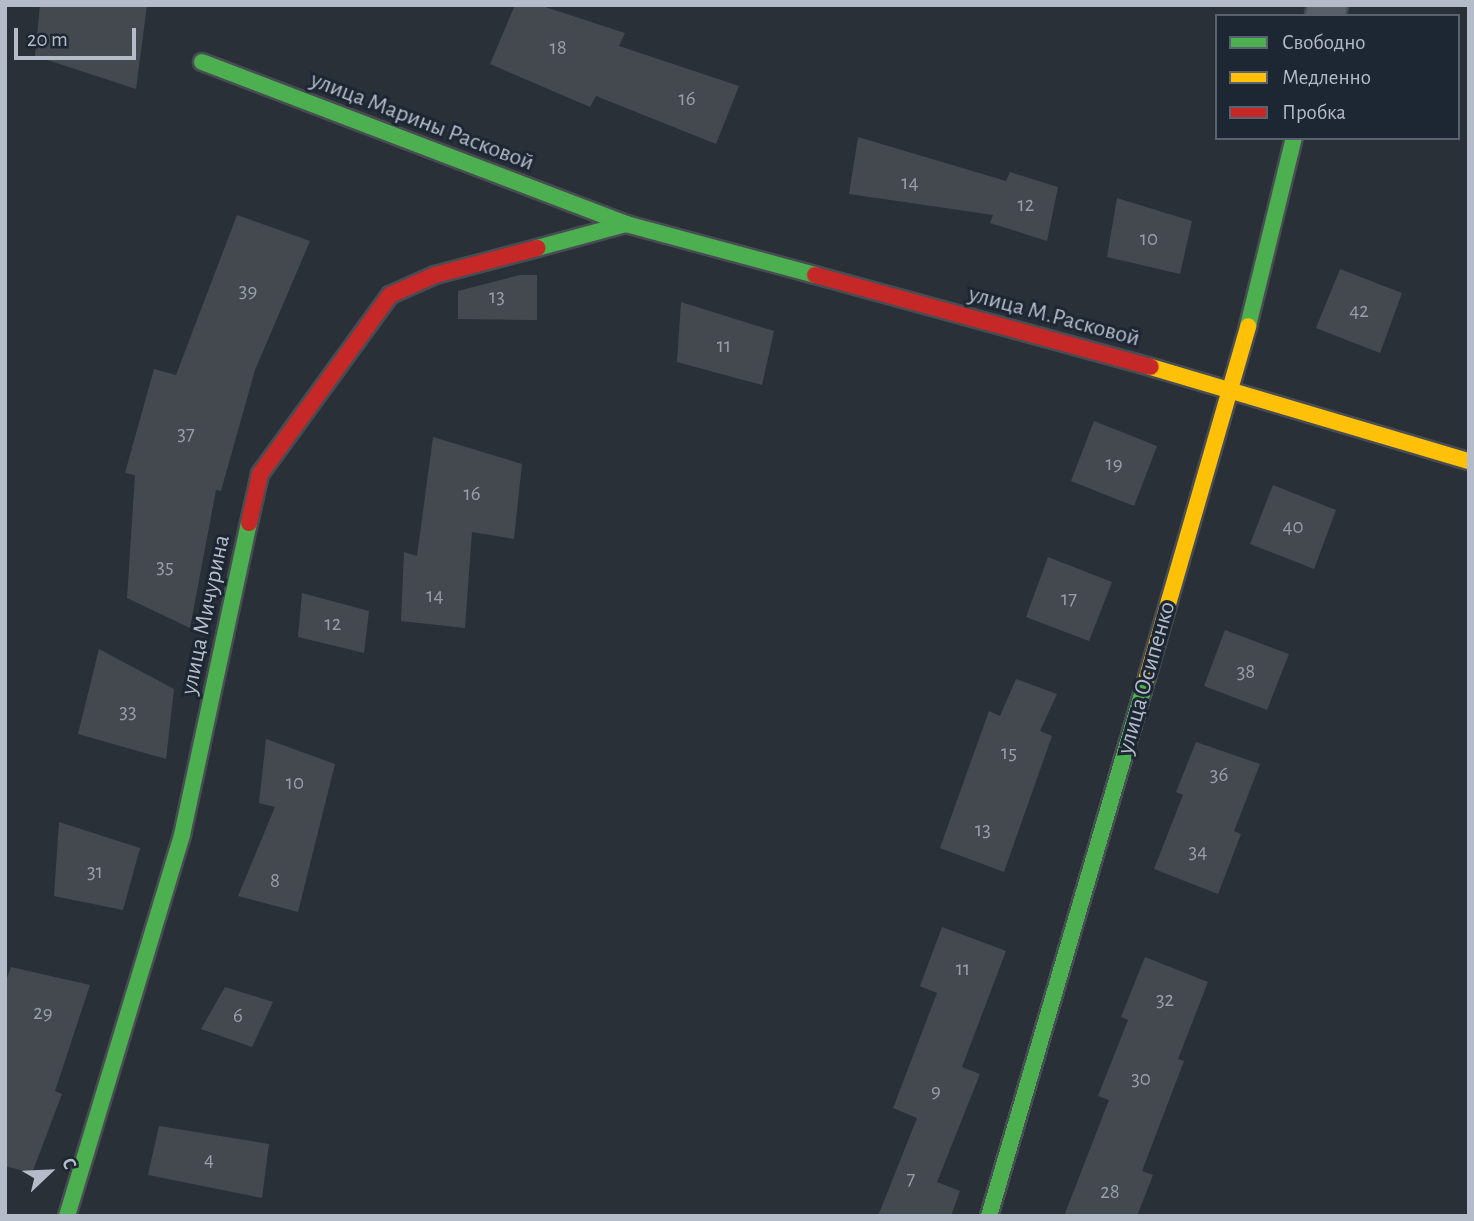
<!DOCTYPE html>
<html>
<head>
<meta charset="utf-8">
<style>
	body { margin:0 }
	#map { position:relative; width:1474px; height:1221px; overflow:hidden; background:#2a3038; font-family:"Alegreya Sans",sans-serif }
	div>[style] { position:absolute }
	.building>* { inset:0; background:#444950 }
	.roads { filter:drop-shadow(2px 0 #484c53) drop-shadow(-2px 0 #484c53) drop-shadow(0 2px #484c53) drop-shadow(0 -2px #484c53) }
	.street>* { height:38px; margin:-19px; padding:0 19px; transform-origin:19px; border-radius:19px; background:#5a5e66 }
	.fast>* { height:16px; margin:-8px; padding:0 8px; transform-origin:8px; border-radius:8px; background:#4caf50 }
	.slow>* { height:16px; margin:-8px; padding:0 8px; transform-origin:8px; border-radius:8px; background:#ffc107 }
	.jam>* { height:16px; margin:-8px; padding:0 8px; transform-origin:8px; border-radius:8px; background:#c62828 }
	span { translate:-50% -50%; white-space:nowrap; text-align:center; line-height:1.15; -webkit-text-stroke:6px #1d2633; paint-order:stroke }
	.number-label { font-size:21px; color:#989fab }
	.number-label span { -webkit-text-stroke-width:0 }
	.street-label { font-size:24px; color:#b4bcc9 }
	.frame { position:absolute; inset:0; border:7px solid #b4bcc9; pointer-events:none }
	.legend { position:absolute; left:1215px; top:14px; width:245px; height:126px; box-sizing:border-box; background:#1d2633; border:2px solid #59626f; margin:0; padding:9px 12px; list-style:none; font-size:21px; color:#b4bcc9 }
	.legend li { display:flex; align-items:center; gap:14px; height:35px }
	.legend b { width:35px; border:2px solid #59626f }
	.north { position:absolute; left:14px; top:1137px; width:70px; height:70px; -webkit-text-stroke:5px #1d2633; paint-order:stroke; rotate:67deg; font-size:19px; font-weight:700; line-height:28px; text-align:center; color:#b4bcc9 }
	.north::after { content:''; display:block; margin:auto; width:24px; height:32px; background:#b4bcc9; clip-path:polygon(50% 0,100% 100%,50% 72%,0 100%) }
	.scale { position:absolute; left:14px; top:28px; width:122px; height:32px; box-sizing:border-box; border:4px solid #b4bcc9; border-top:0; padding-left:9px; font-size:21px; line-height:24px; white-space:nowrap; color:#b4bcc9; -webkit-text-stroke:5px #1d2633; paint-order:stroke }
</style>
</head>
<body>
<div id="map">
	<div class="building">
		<div style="clip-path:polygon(40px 5px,147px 5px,136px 89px,35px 56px)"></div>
		<div style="clip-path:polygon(515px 5px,539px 5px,625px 33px,619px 46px,739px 86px,716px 144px,596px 96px,590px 107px,490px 64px)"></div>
		<div style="clip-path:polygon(858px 137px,1006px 181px,1010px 172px,1058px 187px,1047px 241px,990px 223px,993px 215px,849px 194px)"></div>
		<div style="clip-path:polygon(1117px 198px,1192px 221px,1180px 274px,1107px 257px)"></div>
		<div style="clip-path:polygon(237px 215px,310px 241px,255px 370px,221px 491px,216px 490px,190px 628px,127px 598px,135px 475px,125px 473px,154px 369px,176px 375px)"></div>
		<div style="clip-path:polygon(1340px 269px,1402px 293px,1380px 353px,1316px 328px)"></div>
		<div style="clip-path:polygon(520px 275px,537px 275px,537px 320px,458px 319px,458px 291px)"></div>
		<div style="clip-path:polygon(681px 302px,774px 331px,762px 385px,677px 362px)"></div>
		<div style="clip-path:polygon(1094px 421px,1157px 446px,1134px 506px,1071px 481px)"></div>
		<div style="clip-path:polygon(433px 437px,522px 464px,514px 539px,472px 532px,465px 628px,401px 621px,404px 552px,417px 556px)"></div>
		<div style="clip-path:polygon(1273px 485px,1336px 510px,1314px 569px,1250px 544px)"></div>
		<div style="clip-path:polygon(1048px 557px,1112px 582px,1089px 641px,1026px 617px)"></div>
		<div style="clip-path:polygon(302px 593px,369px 611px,364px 653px,298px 637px)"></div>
		<div style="clip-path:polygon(1225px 630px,1289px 654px,1267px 710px,1204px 686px)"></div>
		<div style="clip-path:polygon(99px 649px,174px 689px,166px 759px,78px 734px)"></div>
		<div style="clip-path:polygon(1016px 679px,1057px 694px,1040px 731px,1052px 736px,1004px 872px,940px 848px,989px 711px,1000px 716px)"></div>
		<div style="clip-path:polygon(266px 739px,335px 764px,298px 912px,238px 896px,275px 807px,259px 803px)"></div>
		<div style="clip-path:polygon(1196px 742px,1260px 764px,1234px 831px,1241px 834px,1218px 894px,1154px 869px,1183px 795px,1176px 792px)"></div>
		<div style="clip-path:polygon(59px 822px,140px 848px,123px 910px,54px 896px)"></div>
		<div style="clip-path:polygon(942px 927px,1006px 951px,962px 1067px,980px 1074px,937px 1182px,960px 1191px,951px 1216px,878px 1216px,917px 1118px,893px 1108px,937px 993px,920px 986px)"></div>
		<div style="clip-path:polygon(1145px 957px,1208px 982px,1178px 1059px,1184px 1061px,1142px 1171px,1153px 1175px,1137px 1216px,1064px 1216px,1109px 1100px,1098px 1096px,1128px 1020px,1121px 1017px)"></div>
		<div style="clip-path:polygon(11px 967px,90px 985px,55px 1091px,62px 1094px,32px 1173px,5px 1166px,5px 984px)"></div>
		<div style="clip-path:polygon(225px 987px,273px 1002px,252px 1047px,201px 1029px)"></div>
		<div style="clip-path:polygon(159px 1126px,269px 1144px,262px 1198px,148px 1175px)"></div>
	</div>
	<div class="roads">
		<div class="street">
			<div style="left:1325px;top:16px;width:11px;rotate:-75deg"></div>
		</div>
		<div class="fast">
			<div style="left:202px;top:62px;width:454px;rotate:20.9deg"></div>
			<div style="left:626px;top:224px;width:196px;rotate:15.1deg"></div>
			<div style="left:537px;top:248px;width:92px;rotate:-15.1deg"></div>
			<div style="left:1248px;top:326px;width:194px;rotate:-76.3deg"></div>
			<div style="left:67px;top:1216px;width:398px;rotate:-73.2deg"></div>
			<div style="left:182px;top:835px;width:319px;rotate:-77.9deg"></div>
			<div style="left:989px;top:1216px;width:562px;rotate:-73.66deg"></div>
		</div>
		<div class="slow">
			<div style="left:1151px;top:367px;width:332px;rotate:16.5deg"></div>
			<div style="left:1147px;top:677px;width:365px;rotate:-73.9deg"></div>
		</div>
		<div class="jam">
			<div style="left:815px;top:275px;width:348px;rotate:15.3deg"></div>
			<div style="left:249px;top:523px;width:50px;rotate:-77.3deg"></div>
			<div style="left:260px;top:474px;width:221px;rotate:-54deg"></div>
			<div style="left:390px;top:295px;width:49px;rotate:-24deg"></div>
			<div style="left:435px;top:275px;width:106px;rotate:-14.8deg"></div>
		</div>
	</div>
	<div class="number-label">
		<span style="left:558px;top:48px">18</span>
		<span style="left:687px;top:99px">16</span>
		<span style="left:910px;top:183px">14</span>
		<span style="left:1026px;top:205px">12</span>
		<span style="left:1149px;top:239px">10</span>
		<span style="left:248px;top:291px">39</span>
		<span style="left:497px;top:297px">13</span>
		<span style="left:1359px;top:311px">42</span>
		<span style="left:724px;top:346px">11</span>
		<span style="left:186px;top:434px">37</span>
		<span style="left:1114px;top:464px">19</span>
		<span style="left:472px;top:494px">16</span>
		<span style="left:1293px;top:527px">40</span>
		<span style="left:165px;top:567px">35</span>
		<span style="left:435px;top:596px">14</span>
		<span style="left:1069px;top:599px">17</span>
		<span style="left:333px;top:624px">12</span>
		<span style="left:1246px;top:672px">38</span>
		<span style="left:128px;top:712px">33</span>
		<span style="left:1009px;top:753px">15</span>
		<span style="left:1219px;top:775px">36</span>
		<span style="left:295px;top:783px">10</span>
		<span style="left:983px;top:830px">13</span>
		<span style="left:1198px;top:852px">34</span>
		<span style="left:95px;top:872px">31</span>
		<span style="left:275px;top:881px">8</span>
		<span style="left:963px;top:969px">11</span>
		<span style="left:1165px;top:1000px">32</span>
		<span style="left:43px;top:1013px">29</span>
		<span style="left:238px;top:1016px">6</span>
		<span style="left:1141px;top:1079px">30</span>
		<span style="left:936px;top:1091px">9</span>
		<span style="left:209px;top:1160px">4</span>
		<span style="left:911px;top:1179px">7</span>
		<span style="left:1110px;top:1192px">28</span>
	</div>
	<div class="street-label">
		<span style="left:422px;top:122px;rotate:21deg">улица Марины Расковой</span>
		<span style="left:1054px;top:317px;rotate:15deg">улица М.Расковой</span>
		<span style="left:206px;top:615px;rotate:-78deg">улица Мичурина</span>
		<span style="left:1147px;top:678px;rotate:-74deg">улица Осипенко</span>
	</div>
	<div class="frame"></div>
	<ul class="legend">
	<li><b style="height:9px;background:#4caf50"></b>Свободно</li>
	<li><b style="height:9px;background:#ffc107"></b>Медленно</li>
	<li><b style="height:9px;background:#c62828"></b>Пробка</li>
	</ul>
	<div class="north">С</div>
	<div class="scale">20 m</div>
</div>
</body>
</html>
